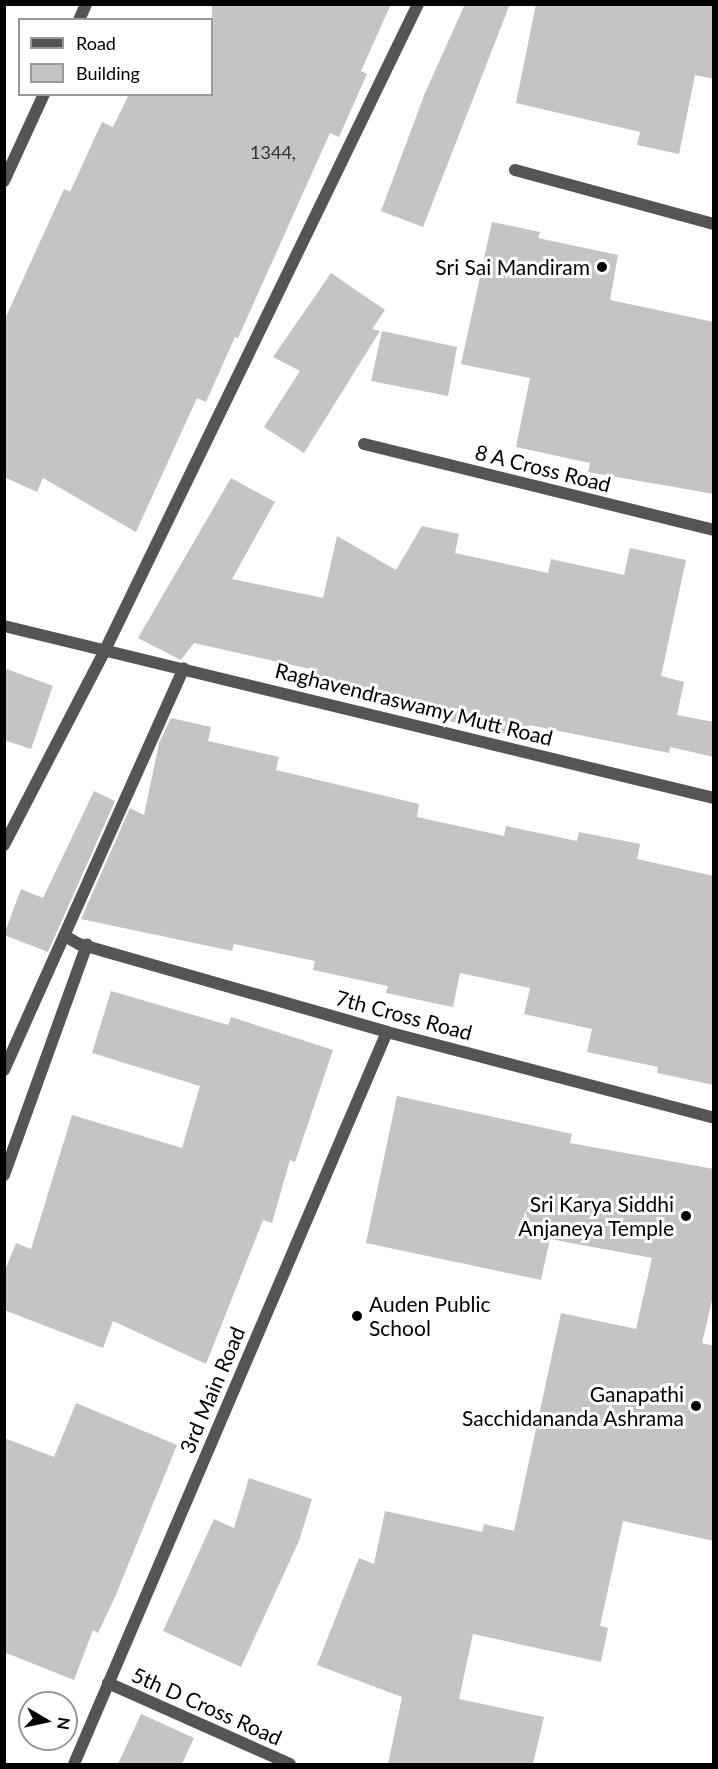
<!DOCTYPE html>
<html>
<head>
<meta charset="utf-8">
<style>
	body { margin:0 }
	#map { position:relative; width:718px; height:1769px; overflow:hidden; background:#fff; font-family:Lato,sans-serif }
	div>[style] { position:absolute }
	.building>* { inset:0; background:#c4c4c4 }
	.street>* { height:12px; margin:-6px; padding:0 6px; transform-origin:6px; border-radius:6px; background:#555 }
	.dots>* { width:16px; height:16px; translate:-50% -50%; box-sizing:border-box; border:3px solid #fff; border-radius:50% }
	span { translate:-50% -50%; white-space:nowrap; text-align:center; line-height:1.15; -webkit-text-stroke:6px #fff; paint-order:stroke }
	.number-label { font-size:18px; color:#313131 }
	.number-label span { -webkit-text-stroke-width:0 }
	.poi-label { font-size:21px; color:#000 }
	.right { translate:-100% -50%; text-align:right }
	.left { translate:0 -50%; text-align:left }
	.street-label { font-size:21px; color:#000 }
	.frame { position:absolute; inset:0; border:6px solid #000; pointer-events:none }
	.legend { position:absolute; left:18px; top:18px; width:195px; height:78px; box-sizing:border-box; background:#fff; border:2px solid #999; margin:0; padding:8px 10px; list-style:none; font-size:18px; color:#000 }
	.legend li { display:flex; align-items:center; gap:12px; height:30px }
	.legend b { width:30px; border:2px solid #999 }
	.north { position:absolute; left:18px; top:1691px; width:60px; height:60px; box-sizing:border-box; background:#fff; border:2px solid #999; border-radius:50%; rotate:99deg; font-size:16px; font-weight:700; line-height:24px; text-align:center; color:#000 }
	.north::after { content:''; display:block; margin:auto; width:21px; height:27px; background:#000; clip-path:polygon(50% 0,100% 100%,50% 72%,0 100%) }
</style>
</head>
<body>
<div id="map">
	<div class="building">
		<div style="clip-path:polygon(212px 4px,391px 4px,361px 71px,367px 74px,339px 137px,330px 133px,238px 338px,235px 337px,206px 402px,197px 398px,136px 532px,43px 478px,37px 492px,4px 477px,4px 321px,64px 189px,70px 192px,102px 122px,113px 127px,129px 94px,212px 94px)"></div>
		<div style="clip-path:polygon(465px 4px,510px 4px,423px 227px,381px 211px,425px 93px)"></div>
		<div style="clip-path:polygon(536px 4px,714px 4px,714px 79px,695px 75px,679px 154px,637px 145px,640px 132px,516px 103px)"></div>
		<div style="clip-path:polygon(492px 222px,540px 232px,538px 238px,618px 255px,610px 300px,714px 322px,714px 494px,588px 472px,590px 463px,516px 447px,530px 378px,461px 364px)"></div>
		<div style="clip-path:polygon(331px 273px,385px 310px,372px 329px,380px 331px,304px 453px,264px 427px,300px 371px,273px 357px)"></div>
		<div style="clip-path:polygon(382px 331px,457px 347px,448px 396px,371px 381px)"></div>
		<div style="clip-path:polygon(231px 478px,275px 502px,232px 579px,323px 598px,337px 536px,396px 570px,422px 526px,459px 534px,455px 553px,548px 573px,551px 559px,624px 575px,630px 548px,686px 560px,661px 676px,684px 682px,677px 715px,714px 722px,714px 757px,670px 747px,669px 753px,529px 725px,526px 739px,384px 706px,386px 695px,308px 678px,310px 669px,194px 643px,181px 660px,138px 638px)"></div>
		<div style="clip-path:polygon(4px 668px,53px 686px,31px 749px,4px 740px)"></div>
		<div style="clip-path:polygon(171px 718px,211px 727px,208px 741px,279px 757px,276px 770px,419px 804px,417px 817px,504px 836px,506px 826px,577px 841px,579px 832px,640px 844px,637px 859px,714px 876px,714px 1085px,657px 1073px,658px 1067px,587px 1052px,592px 1029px,524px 1014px,530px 988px,460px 973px,453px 1007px,386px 993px,388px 986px,313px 970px,315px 961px,234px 944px,232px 951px,81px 919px,130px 808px,144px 815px,159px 743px)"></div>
		<div style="clip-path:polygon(94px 791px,115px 801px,48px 952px,4px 935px,21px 889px,43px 898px)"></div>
		<div style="clip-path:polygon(111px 991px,228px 1025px,231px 1017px,333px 1050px,295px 1162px,290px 1160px,272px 1223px,263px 1220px,206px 1364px,113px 1321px,103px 1348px,4px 1310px,4px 1273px,16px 1243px,31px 1249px,72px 1115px,182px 1148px,200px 1086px,92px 1053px)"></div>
		<div style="clip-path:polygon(397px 1096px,572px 1134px,570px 1143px,714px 1169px,714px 1292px,702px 1343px,714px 1346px,714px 1541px,623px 1521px,600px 1626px,608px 1628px,601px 1662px,473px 1634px,459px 1699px,544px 1717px,533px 1764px,388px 1764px,402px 1697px,317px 1665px,359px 1558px,374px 1564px,385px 1511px,482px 1532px,484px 1524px,514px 1531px,561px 1313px,636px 1329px,652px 1258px,550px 1239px,541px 1280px,366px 1243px)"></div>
		<div style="clip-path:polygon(76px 1403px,177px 1445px,115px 1597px,98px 1633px,93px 1630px,74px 1680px,4px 1652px,4px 1438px,54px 1457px)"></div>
		<div style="clip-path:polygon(249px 1478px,312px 1499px,299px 1541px,241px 1667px,163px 1631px,214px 1519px,234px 1528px)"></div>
		<div style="clip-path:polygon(141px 1714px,194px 1738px,182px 1764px,118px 1764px)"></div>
	</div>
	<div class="street">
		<div style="left:79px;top:20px;width:17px;rotate:-66deg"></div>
		<div style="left:515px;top:170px;width:206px;rotate:15.2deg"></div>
		<div style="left:4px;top:181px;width:96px;rotate:-65.3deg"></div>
		<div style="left:364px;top:444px;width:360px;rotate:13.8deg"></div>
		<div style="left:4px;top:626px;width:731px;rotate:13.62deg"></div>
		<div style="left:4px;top:845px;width:222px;rotate:-62.6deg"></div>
		<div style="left:106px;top:648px;width:716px;rotate:-64.15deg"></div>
		<div style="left:65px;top:936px;width:16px;rotate:30deg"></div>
		<div style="left:79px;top:944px;width:320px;rotate:15.9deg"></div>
		<div style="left:387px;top:1032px;width:338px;rotate:14.7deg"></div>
		<div style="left:4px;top:1070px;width:440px;rotate:-65.9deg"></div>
		<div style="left:4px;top:1175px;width:245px;rotate:-70.2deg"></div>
		<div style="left:108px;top:1683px;width:199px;rotate:24deg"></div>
		<div style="left:74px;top:1764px;width:796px;rotate:-66.85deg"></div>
	</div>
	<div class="dots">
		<div style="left:602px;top:267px;background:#000"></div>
		<div style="left:686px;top:1216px;background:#000"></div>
		<div style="left:357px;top:1316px;background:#000"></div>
		<div style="left:696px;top:1406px;background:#000"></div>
	</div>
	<div class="number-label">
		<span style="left:273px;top:152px">1344,</span>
	</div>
	<div class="poi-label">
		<span class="right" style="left:590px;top:267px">Sri Sai Mandiram</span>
		<span class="right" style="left:674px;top:1216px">Sri Karya Siddhi<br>Anjaneya Temple</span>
		<span class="left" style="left:369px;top:1316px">Auden Public<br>School</span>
		<span class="right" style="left:684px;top:1406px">Ganapathi<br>Sacchidananda Ashrama</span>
	</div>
	<div class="street-label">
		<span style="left:543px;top:468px;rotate:14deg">8 A Cross Road</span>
		<span style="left:414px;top:704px;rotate:14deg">Raghavendraswamy Mutt Road</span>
		<span style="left:404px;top:1015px;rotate:15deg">7th Cross Road</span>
		<span style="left:212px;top:1390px;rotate:-67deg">3rd Main Road</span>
		<span style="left:207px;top:1706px;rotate:24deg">5th D Cross Road</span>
	</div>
	<div class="frame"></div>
	<ul class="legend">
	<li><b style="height:8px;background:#555"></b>Road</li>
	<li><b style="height:16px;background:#c4c4c4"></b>Building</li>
	</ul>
	<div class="north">N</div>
</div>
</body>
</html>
